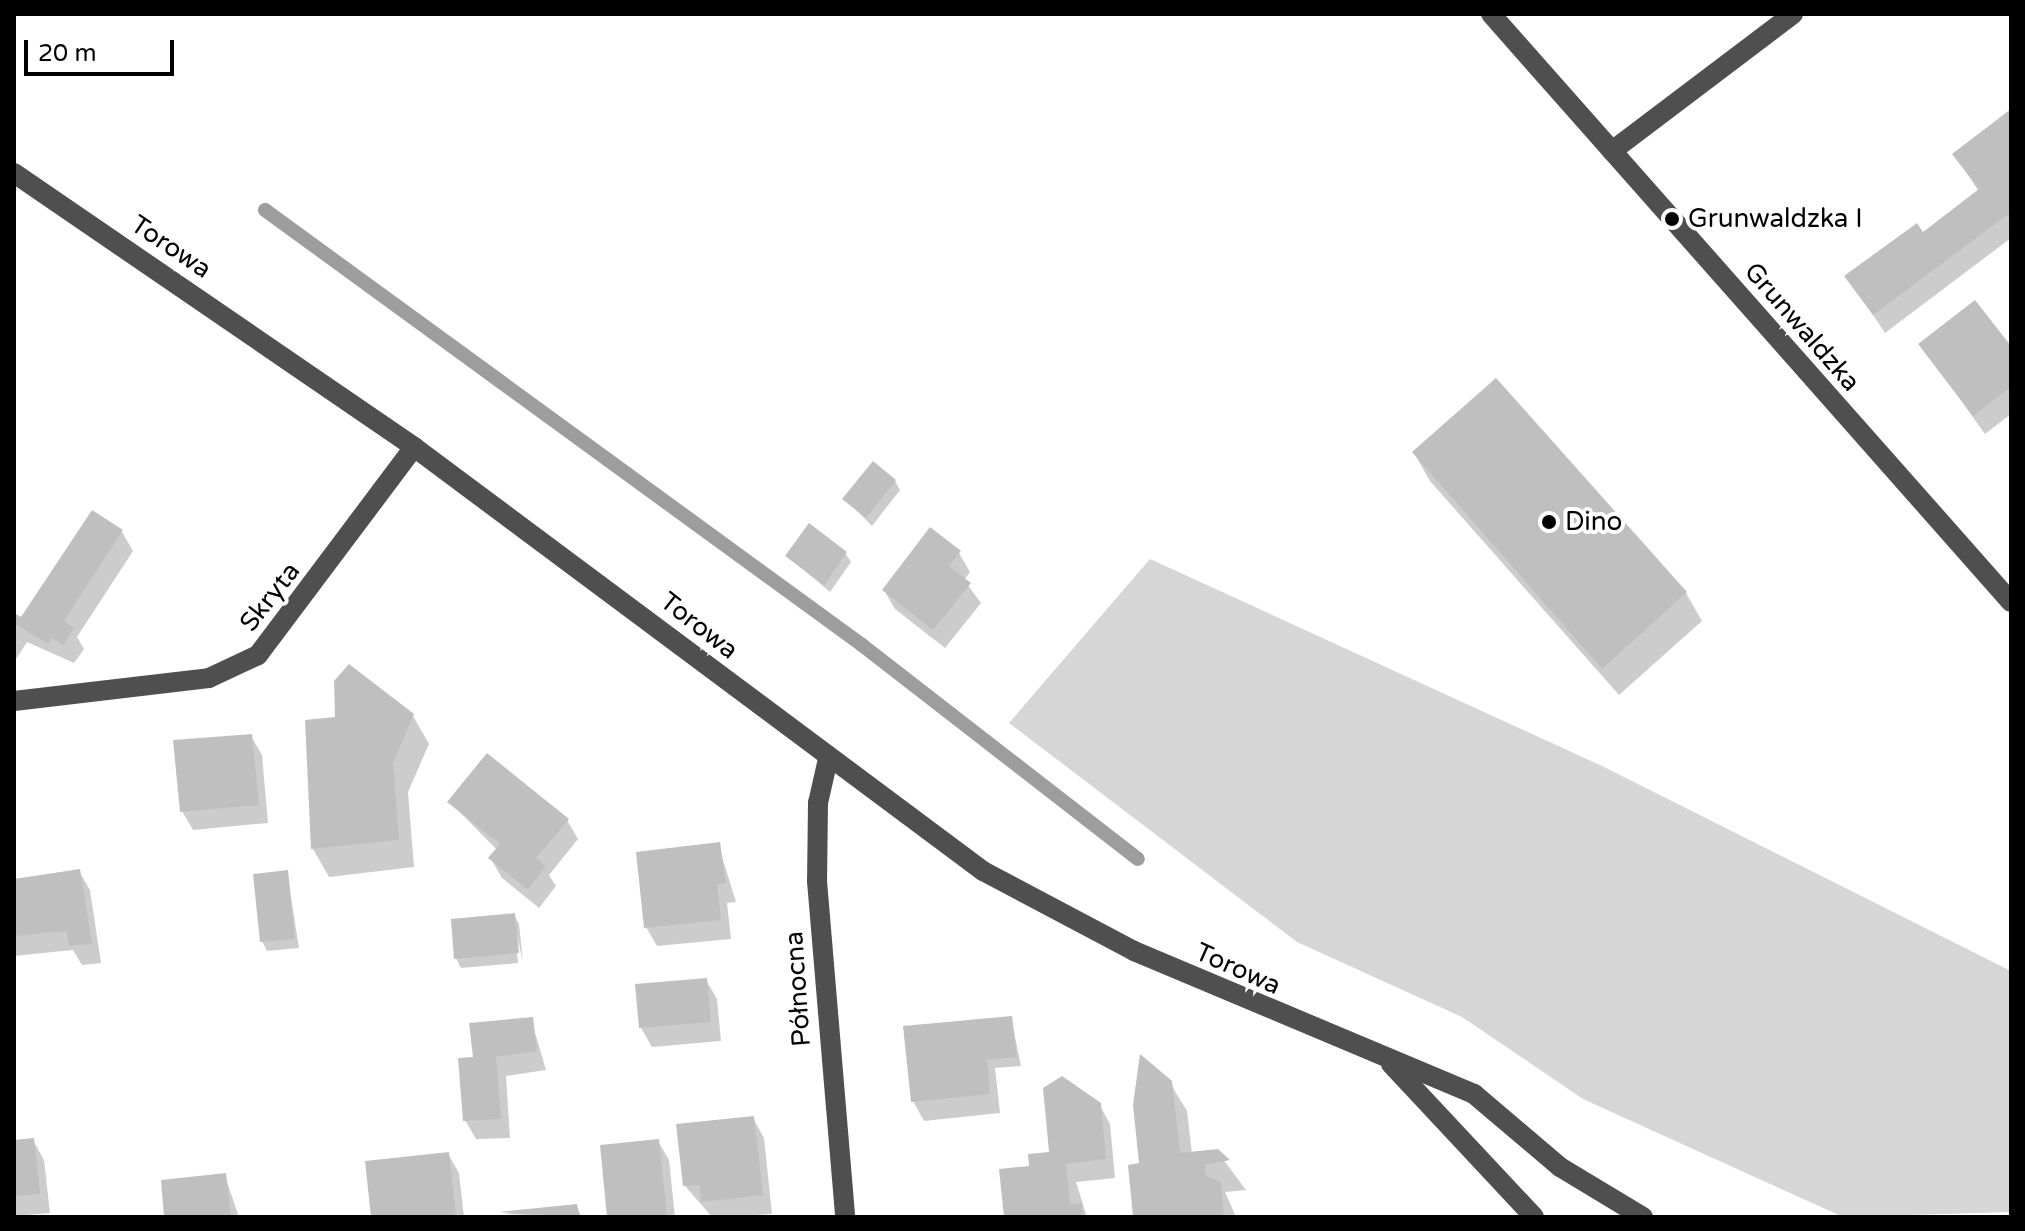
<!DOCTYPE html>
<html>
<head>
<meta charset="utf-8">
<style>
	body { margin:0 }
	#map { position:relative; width:2025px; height:1231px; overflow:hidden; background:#fff; font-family:"Varela Round",sans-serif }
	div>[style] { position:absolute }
	.green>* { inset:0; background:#d6d6d6 }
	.shadow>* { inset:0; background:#0003 }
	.stream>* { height:14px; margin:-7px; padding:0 7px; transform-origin:7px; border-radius:7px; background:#9d9d9d }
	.building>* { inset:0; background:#bfbfbf }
	.minor>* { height:20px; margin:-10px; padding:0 10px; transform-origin:10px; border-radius:10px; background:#4f4f4f }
	.dots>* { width:22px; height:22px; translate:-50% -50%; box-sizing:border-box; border:4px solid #fff; border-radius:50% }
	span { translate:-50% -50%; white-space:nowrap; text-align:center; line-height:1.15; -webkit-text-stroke:8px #fff; paint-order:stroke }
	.poi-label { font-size:26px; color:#000 }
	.left { translate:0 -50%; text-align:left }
	.street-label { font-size:26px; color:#000 }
	.frame { position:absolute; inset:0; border:16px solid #000; pointer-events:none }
	.scale { position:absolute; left:24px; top:40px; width:150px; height:36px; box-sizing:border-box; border:4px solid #000; border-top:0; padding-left:10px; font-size:24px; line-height:28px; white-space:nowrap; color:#000; -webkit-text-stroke:6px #fff; paint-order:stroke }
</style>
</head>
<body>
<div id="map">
	<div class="green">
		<div style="clip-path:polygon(1150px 559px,1602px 766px,2011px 971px,2011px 1212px,1843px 1217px,1583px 1099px,1462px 1017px,1297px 942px,1009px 723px)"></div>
	</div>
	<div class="shadow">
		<div style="clip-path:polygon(2011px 112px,2011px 238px,1885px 333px,1847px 276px,1923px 235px,1979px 192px,1955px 154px)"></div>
		<div style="clip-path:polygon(1921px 345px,2011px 349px,2011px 414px,1985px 434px)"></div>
		<div style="clip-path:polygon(1496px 381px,1686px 593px,1702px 621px,1619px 695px,1430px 481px,1414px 453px)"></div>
		<div style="clip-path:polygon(895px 481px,900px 490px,872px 526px,845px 499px)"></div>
		<div style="clip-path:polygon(122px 532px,133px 551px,77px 637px,84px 649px,74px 663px,27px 642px,14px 662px,14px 616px,21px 620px)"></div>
		<div style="clip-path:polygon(845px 553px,851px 562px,830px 592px,787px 556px)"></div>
		<div style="clip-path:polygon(959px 553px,970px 572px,964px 580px,981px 603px,945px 648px,895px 609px,884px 590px)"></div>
		<div style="clip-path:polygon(413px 716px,429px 744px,408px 792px,414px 867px,329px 877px,313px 849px,307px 722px)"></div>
		<div style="clip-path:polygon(251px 736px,262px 755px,268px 823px,193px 830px,182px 811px)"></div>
		<div style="clip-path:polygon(450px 802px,567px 820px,578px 839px,549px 875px,556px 886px,539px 908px,502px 878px,491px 859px,497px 850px)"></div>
		<div style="clip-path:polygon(718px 844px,736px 902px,727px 903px,731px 939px,657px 946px,646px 927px)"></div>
		<div style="clip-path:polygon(79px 871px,90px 890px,101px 963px,82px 965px,73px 950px,14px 956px,14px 885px)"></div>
		<div style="clip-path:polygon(287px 872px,299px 948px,267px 951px,262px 941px)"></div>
		<div style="clip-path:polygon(514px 915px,519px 924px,523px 962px,514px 922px,518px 963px,461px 968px,456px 958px)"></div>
		<div style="clip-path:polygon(706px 980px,717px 999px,721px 1041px,652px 1047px,641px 1028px,637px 986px)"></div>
		<div style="clip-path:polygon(1011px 1018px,1021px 1066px,995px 1068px,1000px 1113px,924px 1121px,913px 1101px)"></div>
		<div style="clip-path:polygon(531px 1019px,546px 1070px,506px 1076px,510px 1138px,476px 1139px,465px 1120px,475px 1059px)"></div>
		<div style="clip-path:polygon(1062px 1078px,1099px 1104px,1110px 1124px,1115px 1178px,1076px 1182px,1087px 1217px,1006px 1217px,1031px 1168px,1051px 1154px,1045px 1089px)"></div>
		<div style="clip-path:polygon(1170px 1083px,1187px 1111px,1192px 1154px,1217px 1151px,1246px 1190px,1225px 1192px,1236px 1217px,1135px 1217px,1141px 1165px)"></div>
		<div style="clip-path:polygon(753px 1118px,764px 1138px,772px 1214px,712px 1217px,685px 1186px)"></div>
		<div style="clip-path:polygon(33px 1140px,44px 1160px,50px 1213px,14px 1216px,14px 1142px)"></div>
		<div style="clip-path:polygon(658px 1141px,669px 1160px,675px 1217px,609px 1217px)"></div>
		<div style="clip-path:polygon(448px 1154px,459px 1173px,464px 1217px,373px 1217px)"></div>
		<div style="clip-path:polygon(225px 1176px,239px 1217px,166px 1217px)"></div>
		<div style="clip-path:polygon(576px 1207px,582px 1217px,501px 1214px)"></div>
	</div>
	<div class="stream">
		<div style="left:265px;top:210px;width:739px;rotate:36.08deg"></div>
		<div style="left:862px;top:645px;width:349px;rotate:37.8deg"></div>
	</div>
	<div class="building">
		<div style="clip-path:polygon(2011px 109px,2011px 212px,1873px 315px,1844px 276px,1917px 223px,1923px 232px,1979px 189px,1952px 154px)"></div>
		<div style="clip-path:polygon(1975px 300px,2011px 346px,2011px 387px,1973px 416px,1918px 344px)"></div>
		<div style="clip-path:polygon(1496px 378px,1687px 592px,1602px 669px,1412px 452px)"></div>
		<div style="clip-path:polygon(873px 461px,896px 480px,866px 518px,842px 499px)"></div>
		<div style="clip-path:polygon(92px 510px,123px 530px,64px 621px,74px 628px,63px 645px,52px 638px,48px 644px,14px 623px,14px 613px,21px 617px)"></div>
		<div style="clip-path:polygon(809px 523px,847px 552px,824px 585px,785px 556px)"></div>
		<div style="clip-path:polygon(930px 527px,961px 551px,949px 566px,971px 583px,933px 630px,882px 590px)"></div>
		<div style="clip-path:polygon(349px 664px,414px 714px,393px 763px,399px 840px,311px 849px,305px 720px,335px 717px,334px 681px)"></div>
		<div style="clip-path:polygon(252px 734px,259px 805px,180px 812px,173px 740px)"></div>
		<div style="clip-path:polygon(487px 753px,569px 819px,536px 858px,546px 866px,528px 890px,488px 858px,500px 844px,447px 802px)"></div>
		<div style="clip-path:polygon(720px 842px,726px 883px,717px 884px,721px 920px,644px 928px,636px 852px)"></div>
		<div style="clip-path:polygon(80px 869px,92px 944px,69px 946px,67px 931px,14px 936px,14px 879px)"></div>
		<div style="clip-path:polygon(288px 870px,295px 939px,260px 942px,253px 874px)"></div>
		<div style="clip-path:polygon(515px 913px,519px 953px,454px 959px,451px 919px)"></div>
		<div style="clip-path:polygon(707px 978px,711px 1022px,639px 1028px,635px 984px)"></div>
		<div style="clip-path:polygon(1012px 1016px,1017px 1057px,987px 1060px,990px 1094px,911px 1102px,903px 1026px)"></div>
		<div style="clip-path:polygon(533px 1017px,537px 1051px,496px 1057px,501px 1119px,463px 1121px,458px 1058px,473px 1057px,469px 1023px)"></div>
		<div style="clip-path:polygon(1140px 1054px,1172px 1081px,1180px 1153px,1218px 1149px,1230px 1160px,1205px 1165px,1206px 1176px,1221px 1182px,1224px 1217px,1133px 1217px,1128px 1165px,1139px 1163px,1133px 1105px)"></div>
		<div style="clip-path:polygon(1062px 1076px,1101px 1103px,1106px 1159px,1066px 1164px,1070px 1205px,1082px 1203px,1083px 1217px,1004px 1217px,999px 1169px,1029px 1166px,1028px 1154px,1049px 1152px,1043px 1088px)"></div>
		<div style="clip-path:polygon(754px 1116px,763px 1195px,701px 1202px,700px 1185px,683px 1186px,676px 1124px)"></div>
		<div style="clip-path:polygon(34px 1138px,40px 1194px,14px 1196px,14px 1140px)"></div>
		<div style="clip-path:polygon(659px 1139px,667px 1217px,607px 1217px,600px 1145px)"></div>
		<div style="clip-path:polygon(449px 1152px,456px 1217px,371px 1217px,365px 1161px)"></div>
		<div style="clip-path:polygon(226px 1173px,231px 1217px,164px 1217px,161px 1180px)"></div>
		<div style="clip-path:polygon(577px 1204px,580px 1217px,499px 1212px)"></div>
	</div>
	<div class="minor">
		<div style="left:1491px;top:14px;width:785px;rotate:48.51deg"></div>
		<div style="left:1612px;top:151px;width:227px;rotate:-37.1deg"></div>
		<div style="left:14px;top:173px;width:485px;rotate:34.4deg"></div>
		<div style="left:414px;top:447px;width:710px;rotate:36.69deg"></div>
		<div style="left:983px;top:871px;width:171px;rotate:27.9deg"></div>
		<div style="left:1134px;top:951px;width:369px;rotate:22.8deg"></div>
		<div style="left:1474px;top:1094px;width:113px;rotate:40.3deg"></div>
		<div style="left:1560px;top:1167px;width:97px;rotate:31.1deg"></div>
		<div style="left:14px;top:701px;width:196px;rotate:-6.7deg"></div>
		<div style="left:209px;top:678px;width:54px;rotate:-25.1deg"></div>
		<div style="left:258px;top:655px;width:260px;rotate:-53.1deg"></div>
		<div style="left:828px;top:759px;width:45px;rotate:102.8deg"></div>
		<div style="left:818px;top:803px;width:78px;rotate:90.7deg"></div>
		<div style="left:817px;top:881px;width:337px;rotate:85.2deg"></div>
		<div style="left:1391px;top:1064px;width:209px;rotate:46.9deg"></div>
	</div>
	<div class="dots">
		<div style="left:1672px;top:219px;background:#000"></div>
		<div style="left:1549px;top:522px;background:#000"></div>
	</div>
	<div class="poi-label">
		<span class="left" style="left:1688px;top:219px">Grunwaldzka I</span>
		<span class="left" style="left:1565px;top:522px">Dino</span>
	</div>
	<div class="street-label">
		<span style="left:171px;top:247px;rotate:34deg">Torowa</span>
		<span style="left:1802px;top:327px;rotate:49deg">Grunwaldzka</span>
		<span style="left:270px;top:597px;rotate:-52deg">Skryta</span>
		<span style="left:699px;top:626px;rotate:38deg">Torowa</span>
		<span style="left:1238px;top:969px;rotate:24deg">Torowa</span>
		<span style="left:798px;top:989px;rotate:-94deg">Północna</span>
	</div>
	<div class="frame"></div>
	<div class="scale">20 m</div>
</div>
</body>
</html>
